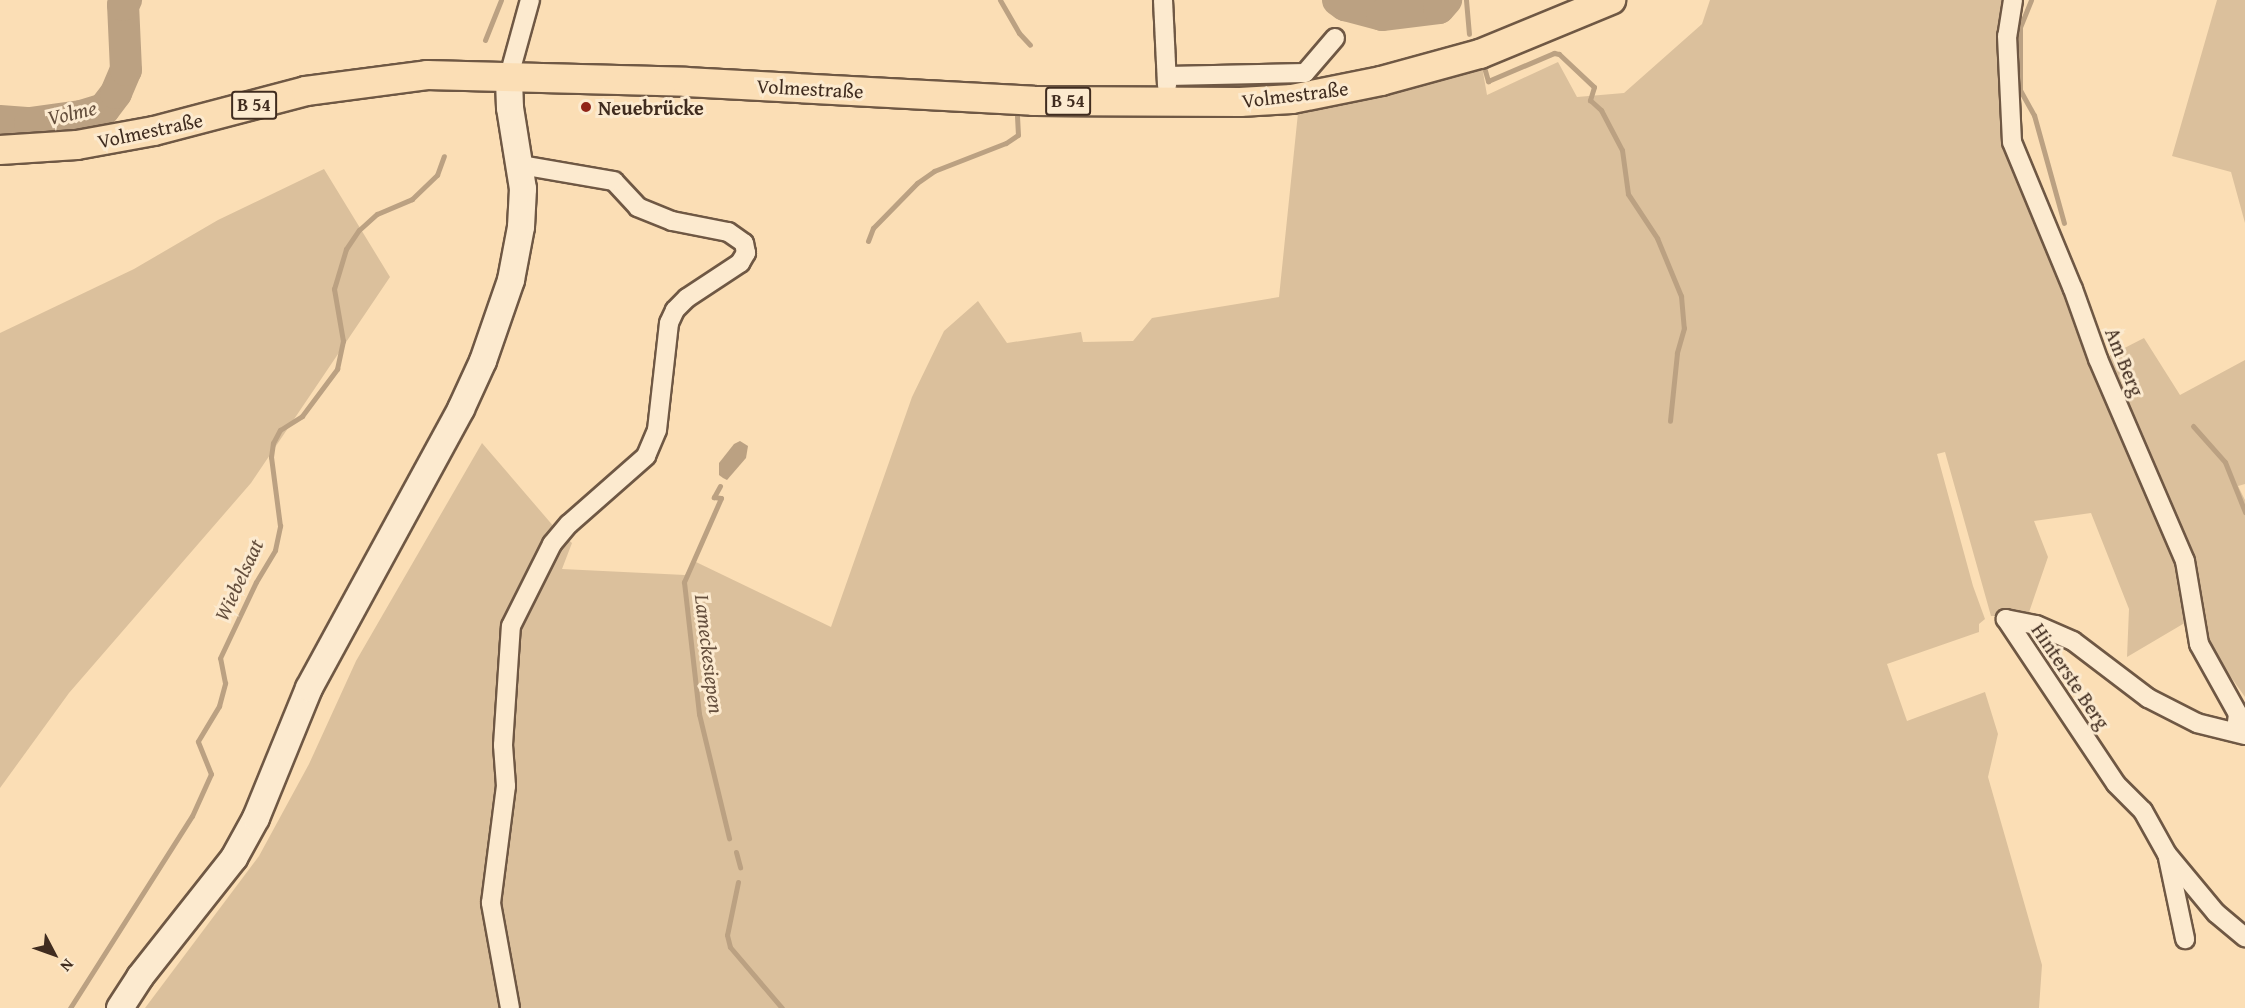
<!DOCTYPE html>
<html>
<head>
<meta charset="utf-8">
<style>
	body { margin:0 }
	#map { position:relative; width:2245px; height:1008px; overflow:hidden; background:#fbdeb5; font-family:"Gentium Book Plus",serif }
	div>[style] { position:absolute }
	.green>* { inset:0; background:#dbc09c }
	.water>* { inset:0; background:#bba182 }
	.stream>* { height:5px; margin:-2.5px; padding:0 2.5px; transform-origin:2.5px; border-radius:2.5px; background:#bba182 }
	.river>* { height:32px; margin:-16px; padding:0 16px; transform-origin:16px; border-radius:16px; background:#bba182 }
	.roads { filter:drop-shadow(2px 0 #6f5844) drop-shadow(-2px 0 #6f5844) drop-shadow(0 2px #6f5844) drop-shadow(0 -2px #6f5844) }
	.minor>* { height:18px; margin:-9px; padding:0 9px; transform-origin:9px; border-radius:9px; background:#fceacf }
	.secondary>* { height:26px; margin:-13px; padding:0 13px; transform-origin:13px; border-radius:13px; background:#fceacf }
	.primary>* { height:28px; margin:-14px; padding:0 14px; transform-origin:14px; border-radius:14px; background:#fbdeb5 }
	.dots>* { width:16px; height:16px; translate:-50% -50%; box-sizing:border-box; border:3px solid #fceacf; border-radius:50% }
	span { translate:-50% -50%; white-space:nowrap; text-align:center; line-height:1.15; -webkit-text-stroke:6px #fceacf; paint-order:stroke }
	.shield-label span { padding:2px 4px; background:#fceacf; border:2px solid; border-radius:4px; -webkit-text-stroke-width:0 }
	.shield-label { font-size:18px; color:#402c1f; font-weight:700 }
	.street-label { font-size:20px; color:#402c1f }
	.poi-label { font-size:20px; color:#402c1f; font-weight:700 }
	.left { translate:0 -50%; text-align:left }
	.water-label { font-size:21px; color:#654f3d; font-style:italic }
	.north { position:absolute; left:24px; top:924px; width:60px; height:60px; -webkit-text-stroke:4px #fceacf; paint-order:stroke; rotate:131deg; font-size:16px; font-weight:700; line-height:24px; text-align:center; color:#402c1f }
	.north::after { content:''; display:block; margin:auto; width:21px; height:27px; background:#402c1f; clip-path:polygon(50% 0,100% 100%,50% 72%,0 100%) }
</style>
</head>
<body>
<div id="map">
	<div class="green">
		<div style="clip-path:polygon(1710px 0,2006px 0,2007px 146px,2178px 565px,2188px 621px,2127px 657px,2129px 609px,2091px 513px,2034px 521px,2048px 557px,2026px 621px,2005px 616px,1991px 616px,1945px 452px,1937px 454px,1973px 586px,1985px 619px,1979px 624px,1979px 632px,1887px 664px,1907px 721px,1985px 692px,1998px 734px,1988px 777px,2042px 965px,2039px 1008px,145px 1008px,259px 856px,309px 764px,356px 661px,482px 443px,555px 528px,572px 543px,562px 569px,685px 575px,696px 562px,831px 627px,912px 397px,944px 331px,978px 301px,1007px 343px,1081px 332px,1083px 342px,1133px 341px,1152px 318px,1279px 297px,1298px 113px,1481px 61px,1487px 95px,1558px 62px,1577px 97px,1624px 93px,1702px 24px)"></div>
		<div style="clip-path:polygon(2217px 0,2245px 0,2245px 223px,2231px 172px,2172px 156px)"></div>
		<div style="clip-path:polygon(324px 169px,390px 277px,251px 483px,69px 693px,0 788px,0 333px,134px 269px,218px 220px)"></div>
		<div style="clip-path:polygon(2144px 338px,2180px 395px,2245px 360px,2245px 484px,2238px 486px,2245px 500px,2245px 697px,2206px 642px,2195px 560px,2105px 358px)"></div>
	</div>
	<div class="water">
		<div style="clip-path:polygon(740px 441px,748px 446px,746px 458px,727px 480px,723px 478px,719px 475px,719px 463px,734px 444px)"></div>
	</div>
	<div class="stream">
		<div style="left:1000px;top:0;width:38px;rotate:60deg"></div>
		<div style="left:1019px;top:33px;width:16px;rotate:47deg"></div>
		<div style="left:1466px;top:0;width:34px;rotate:85deg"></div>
		<div style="left:2031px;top:0;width:29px;rotate:112deg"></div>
		<div style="left:2020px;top:27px;width:63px;rotate:90deg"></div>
		<div style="left:2020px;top:90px;width:29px;rotate:61deg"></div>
		<div style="left:2034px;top:115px;width:112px;rotate:74.5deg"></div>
		<div style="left:485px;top:40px;width:43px;rotate:-68.2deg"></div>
		<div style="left:1484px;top:67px;width:15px;rotate:74deg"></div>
		<div style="left:1488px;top:81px;width:72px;rotate:-23deg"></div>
		<div style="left:1554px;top:53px;width:5px;rotate:11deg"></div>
		<div style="left:1559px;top:54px;width:48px;rotate:43.3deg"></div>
		<div style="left:1594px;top:87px;width:14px;rotate:107deg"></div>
		<div style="left:1590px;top:100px;width:15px;rotate:42deg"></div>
		<div style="left:1601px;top:110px;width:45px;rotate:62.3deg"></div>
		<div style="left:1622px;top:150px;width:44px;rotate:82.2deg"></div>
		<div style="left:1628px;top:194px;width:53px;rotate:56.6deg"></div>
		<div style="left:1657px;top:238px;width:63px;rotate:67.5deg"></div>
		<div style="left:1681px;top:296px;width:32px;rotate:85deg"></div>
		<div style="left:1684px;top:328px;width:26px;rotate:106deg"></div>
		<div style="left:1677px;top:353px;width:68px;rotate:95.9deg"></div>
		<div style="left:868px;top:241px;width:14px;rotate:-69deg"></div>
		<div style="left:873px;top:228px;width:63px;rotate:-45.6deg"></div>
		<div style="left:917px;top:183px;width:21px;rotate:-35deg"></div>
		<div style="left:934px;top:171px;width:77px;rotate:-21.3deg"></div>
		<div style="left:1006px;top:143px;width:14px;rotate:-34deg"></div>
		<div style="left:1018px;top:135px;width:19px;rotate:-93deg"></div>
		<div style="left:2193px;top:426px;width:48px;rotate:48.4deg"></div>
		<div style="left:2225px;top:462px;width:54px;rotate:68.2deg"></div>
		<div style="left:720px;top:486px;width:13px;rotate:119deg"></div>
		<div style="left:714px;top:497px;width:7px;rotate:8deg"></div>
		<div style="left:721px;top:498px;width:92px;rotate:113.8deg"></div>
		<div style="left:684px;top:582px;width:133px;rotate:83.5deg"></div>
		<div style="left:699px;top:714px;width:128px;rotate:76.4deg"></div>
		<div style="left:736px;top:852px;width:16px;rotate:75deg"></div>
		<div style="left:738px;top:882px;width:54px;rotate:101.7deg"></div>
		<div style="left:727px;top:935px;width:12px;rotate:76deg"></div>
		<div style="left:730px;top:947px;width:80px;rotate:49.6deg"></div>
		<div style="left:70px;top:1008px;width:227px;rotate:-57.6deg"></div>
		<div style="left:192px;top:816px;width:46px;rotate:-65.7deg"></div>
		<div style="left:211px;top:774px;width:35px;rotate:-112deg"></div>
		<div style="left:198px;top:741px;width:41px;rotate:-59deg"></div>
		<div style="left:219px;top:706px;width:24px;rotate:-75deg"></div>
		<div style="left:225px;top:683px;width:25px;rotate:-101deg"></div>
		<div style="left:220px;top:658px;width:84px;rotate:-64.7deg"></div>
		<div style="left:256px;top:582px;width:37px;rotate:-59deg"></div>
		<div style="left:275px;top:550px;width:25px;rotate:-78deg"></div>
		<div style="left:280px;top:526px;width:70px;rotate:-97.4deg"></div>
		<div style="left:271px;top:457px;width:14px;rotate:-82deg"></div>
		<div style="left:273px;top:443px;width:15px;rotate:-62deg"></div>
		<div style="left:280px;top:430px;width:26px;rotate:-32deg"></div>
		<div style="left:302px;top:416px;width:59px;rotate:-53.3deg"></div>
		<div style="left:337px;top:369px;width:29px;rotate:-78deg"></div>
		<div style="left:343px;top:341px;width:53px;rotate:-99.8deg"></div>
		<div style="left:334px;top:289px;width:42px;rotate:-73.3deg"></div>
		<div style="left:346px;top:249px;width:23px;rotate:-56deg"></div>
		<div style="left:359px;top:230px;width:24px;rotate:-42deg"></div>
		<div style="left:377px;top:214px;width:38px;rotate:-23deg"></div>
		<div style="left:412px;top:199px;width:35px;rotate:-44deg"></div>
		<div style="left:437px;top:175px;width:20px;rotate:-70deg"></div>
	</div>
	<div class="river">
		<div style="left:1338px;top:0;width:9px;rotate:36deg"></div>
		<div style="left:1345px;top:5px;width:38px;rotate:15deg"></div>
		<div style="left:1382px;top:15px;width:57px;rotate:-7deg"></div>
		<div style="left:1439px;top:8px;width:11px;rotate:-49deg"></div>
		<div style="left:0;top:121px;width:30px;rotate:4deg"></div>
		<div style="left:30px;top:123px;width:51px;rotate:-7.8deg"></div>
		<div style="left:81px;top:116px;width:24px;rotate:-17deg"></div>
		<div style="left:104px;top:109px;width:20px;rotate:-53deg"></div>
		<div style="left:116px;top:93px;width:25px;rotate:-67deg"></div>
		<div style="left:126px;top:70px;width:65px;rotate:-92.6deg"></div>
		<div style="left:123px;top:5px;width:6px;rotate:-59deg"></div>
	</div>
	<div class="roads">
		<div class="minor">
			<div style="left:1163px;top:0;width:86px;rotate:87.3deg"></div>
			<div style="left:2013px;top:0;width:36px;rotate:99deg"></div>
			<div style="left:2007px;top:36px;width:106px;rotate:87.3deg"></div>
			<div style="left:2012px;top:142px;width:159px;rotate:67.5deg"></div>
			<div style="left:2073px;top:289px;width:74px;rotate:70.3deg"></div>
			<div style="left:2098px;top:359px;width:220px;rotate:66.7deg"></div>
			<div style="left:2185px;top:561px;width:84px;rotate:80.4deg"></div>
			<div style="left:2199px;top:644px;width:80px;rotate:60.9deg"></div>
			<div style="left:2238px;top:714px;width:17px;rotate:97deg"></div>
			<div style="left:509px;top:76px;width:79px;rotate:-74.6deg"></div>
			<div style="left:1168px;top:76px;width:137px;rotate:-1.3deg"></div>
			<div style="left:1305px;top:73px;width:46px;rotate:-49.4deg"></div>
			<div style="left:2245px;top:735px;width:49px;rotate:-166deg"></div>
			<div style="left:2197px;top:723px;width:55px;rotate:-153deg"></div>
			<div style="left:2148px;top:698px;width:94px;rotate:-142.8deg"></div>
			<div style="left:2073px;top:641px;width:40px;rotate:-156.6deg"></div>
			<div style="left:2036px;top:625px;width:31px;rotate:-169deg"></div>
			<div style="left:2006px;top:619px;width:198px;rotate:56.3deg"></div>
			<div style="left:2116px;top:784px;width:38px;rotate:45deg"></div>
			<div style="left:2143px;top:811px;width:49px;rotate:60.8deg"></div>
			<div style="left:2167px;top:854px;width:77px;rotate:50.3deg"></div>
			<div style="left:2216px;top:913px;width:38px;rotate:40deg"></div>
			<div style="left:2168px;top:858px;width:83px;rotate:78.1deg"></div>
			<div style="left:510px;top:1008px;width:107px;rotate:-100.3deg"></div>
			<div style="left:491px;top:903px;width:118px;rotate:-82.7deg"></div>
			<div style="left:506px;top:786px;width:41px;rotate:-94.2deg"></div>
			<div style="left:503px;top:745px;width:119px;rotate:-86.2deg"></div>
			<div style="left:511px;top:626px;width:92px;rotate:-63.4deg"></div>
			<div style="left:552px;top:544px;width:26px;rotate:-50deg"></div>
			<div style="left:569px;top:524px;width:103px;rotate:-41.4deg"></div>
			<div style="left:646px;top:456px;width:28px;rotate:-67deg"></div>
			<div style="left:657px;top:430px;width:108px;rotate:-83.6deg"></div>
			<div style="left:669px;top:323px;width:14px;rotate:-65deg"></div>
			<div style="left:675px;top:310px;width:17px;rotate:-45deg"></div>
			<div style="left:687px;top:298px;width:64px;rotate:-33.4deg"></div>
			<div style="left:740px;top:263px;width:12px;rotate:-59deg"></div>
			<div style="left:746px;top:253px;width:10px;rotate:-101deg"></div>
			<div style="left:744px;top:243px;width:19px;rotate:-145deg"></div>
			<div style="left:728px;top:232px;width:57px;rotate:-168.9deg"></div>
			<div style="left:672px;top:221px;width:37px;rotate:-158deg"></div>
			<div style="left:638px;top:207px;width:35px;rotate:-133deg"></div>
			<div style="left:614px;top:181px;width:95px;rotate:-170.3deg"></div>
		</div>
		<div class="secondary">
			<div style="left:120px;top:1008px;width:37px;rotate:-57deg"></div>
			<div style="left:140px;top:977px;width:152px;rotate:-51.7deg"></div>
			<div style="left:234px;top:858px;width:46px;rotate:-61.2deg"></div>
			<div style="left:256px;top:818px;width:140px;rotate:-67.8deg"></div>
			<div style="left:309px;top:688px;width:318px;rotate:-61.4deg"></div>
			<div style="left:461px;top:409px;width:53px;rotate:-65.4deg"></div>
			<div style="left:483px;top:361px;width:86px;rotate:-70.9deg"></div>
			<div style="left:511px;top:280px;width:54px;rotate:-79.3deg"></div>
			<div style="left:521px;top:227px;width:38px;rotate:-87deg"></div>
			<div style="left:523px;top:189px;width:82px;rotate:-99.1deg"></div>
			<div style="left:510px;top:108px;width:32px;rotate:-92deg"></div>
		</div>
		<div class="primary">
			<div style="left:0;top:150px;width:77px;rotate:-3.7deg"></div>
			<div style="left:77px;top:145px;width:78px;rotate:-10.3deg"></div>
			<div style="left:154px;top:131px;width:157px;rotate:-14.7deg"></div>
			<div style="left:306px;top:91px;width:122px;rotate:-7.5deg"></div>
			<div style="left:427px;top:75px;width:259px;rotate:1.5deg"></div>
			<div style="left:686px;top:82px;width:348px;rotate:3.1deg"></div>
			<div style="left:1033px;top:101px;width:207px;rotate:0.3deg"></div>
			<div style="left:1240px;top:102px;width:52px;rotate:-3.3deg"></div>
			<div style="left:1292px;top:99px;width:91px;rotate:-11.4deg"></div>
			<div style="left:1381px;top:81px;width:103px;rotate:-15.3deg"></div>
			<div style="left:1480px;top:54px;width:142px;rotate:-22.4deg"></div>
		</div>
	</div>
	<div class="dots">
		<div style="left:586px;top:107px;background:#8f2418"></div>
	</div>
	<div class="shield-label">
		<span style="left:1068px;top:101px">B 54</span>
		<span style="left:254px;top:105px">B 54</span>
	</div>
	<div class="street-label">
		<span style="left:810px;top:88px;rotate:3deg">Volmestraße</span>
		<span style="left:1295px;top:94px;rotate:-7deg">Volmestraße</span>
		<span style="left:150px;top:130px;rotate:-12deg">Volmestraße</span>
		<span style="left:2125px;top:362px;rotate:68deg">Am Berg</span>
		<span style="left:2071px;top:676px;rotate:56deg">Hinterste Berg</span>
	</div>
	<div class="poi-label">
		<span class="left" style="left:598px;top:107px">Neuebrücke</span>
	</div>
	<div class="water-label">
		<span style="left:72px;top:113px;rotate:-13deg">Volme</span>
		<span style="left:239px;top:580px;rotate:-65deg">Wiebelsaat</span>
		<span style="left:709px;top:654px;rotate:83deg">Lameckesiepen</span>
	</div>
	<div class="north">N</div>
</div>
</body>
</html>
